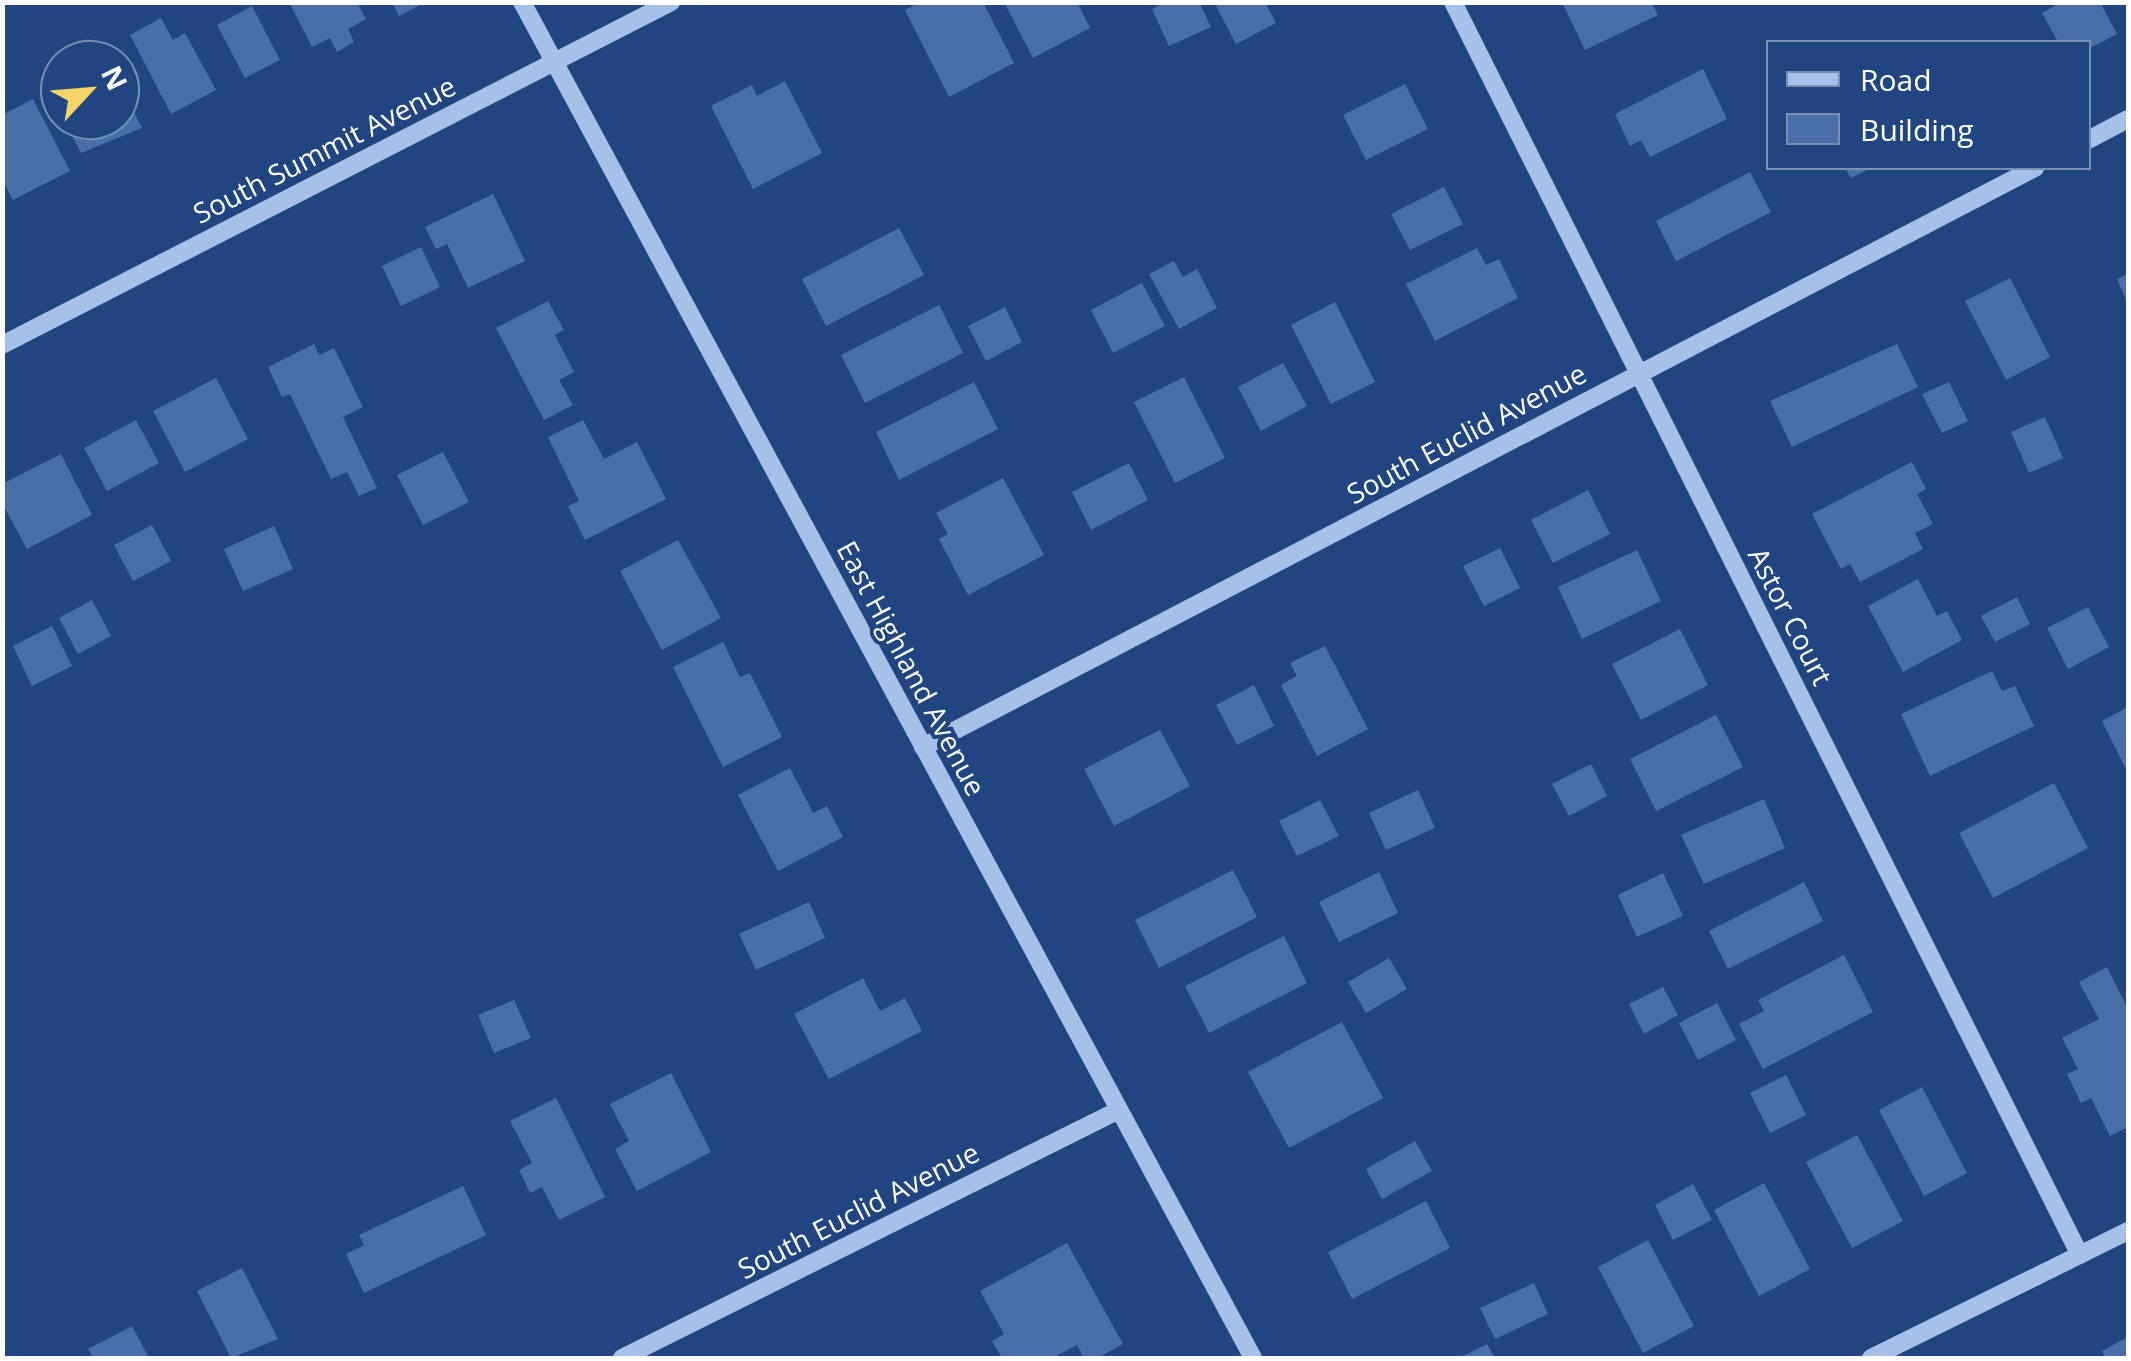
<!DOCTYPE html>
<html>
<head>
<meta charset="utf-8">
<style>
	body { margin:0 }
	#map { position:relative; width:2131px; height:1361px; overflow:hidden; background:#204581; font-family:"Open Sans",sans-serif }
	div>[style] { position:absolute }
	.building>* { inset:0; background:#496fab }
	.minor>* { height:18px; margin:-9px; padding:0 9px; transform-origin:9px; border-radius:9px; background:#a6c0e8 }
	span { translate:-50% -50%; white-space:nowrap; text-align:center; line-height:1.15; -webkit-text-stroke:8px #204581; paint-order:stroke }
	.street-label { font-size:28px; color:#fff }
	.frame { position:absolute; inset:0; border:5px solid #fff; pointer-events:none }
	.legend { position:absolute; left:1766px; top:40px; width:325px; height:130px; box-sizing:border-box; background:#204581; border:2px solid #798fb3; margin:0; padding:12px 18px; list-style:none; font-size:30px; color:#fff }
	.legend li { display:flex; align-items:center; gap:20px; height:50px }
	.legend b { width:50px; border:2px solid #798fb3 }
	.north { position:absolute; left:40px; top:40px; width:100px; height:100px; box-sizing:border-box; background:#204581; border:2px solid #798fb3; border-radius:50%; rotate:64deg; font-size:28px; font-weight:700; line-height:40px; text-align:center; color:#fff }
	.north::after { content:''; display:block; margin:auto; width:35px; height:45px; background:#f5d567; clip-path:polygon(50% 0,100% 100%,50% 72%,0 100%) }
</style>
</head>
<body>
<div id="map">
	<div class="building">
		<div style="clip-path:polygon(289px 2px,357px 2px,366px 19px,348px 29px,354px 42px,337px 52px,330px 38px,312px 47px)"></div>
		<div style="clip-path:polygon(392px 2px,426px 2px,399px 16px)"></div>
		<div style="clip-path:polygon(920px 2px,983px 2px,1014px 63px,949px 97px,905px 10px)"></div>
		<div style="clip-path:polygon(1004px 2px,1077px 2px,1090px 28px,1033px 58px)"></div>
		<div style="clip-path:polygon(1166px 2px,1199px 2px,1211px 27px,1169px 46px,1152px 9px)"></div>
		<div style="clip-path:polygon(1222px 2px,1265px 2px,1276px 23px,1236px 44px,1216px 6px)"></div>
		<div style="clip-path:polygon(1562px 2px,1651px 2px,1658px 15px,1585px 50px)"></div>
		<div style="clip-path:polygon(2062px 2px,2100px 2px,2117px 34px,2088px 49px,2088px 42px,2058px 42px,2042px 13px)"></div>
		<div style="clip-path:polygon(252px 6px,280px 60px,245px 78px,217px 25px)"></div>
		<div style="clip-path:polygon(161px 18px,173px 40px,185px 33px,216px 90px,171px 114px,130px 35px)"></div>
		<div style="clip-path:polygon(1703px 69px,1727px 119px,1650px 157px,1641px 140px,1630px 146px,1615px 114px)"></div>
		<div style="clip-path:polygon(785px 81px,822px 153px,753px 189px,711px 106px,752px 85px,757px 96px)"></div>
		<div style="clip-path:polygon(1405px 84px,1428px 129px,1366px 160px,1343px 115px)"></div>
		<div style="clip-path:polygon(120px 85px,142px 128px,81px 153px,64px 120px,120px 120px)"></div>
		<div style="clip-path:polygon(33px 99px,70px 171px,13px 200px,2px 179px,2px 115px)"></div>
		<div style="clip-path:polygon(1845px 168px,1871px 168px,1851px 178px)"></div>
		<div style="clip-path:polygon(1750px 172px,1771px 212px,1676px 261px,1656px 221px)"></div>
		<div style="clip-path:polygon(1444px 187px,1463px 224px,1410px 250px,1391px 214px)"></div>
		<div style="clip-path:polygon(493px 194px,525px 261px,468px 288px,447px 244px,436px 249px,425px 227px)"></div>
		<div style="clip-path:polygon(899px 228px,924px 275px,826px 326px,802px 279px)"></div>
		<div style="clip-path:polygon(421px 247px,440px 287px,401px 306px,382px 266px)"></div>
		<div style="clip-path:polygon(1477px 248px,1486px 265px,1499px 259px,1518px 298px,1435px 341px,1406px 284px)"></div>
		<div style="clip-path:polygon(1174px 261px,1183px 277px,1197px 269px,1217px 308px,1179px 329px,1149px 274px)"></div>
		<div style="clip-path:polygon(2128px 274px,2128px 304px,2117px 279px)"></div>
		<div style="clip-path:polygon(2010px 278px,2050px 357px,2006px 380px,1965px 301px)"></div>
		<div style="clip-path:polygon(1142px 283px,1165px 326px,1113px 353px,1091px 310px)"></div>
		<div style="clip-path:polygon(548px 301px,564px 330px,555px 335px,574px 372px,559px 380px,573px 405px,544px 420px,496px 328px)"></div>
		<div style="clip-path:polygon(1335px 302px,1375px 382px,1331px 404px,1291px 325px)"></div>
		<div style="clip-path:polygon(939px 305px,963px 353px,865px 403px,841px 355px)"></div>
		<div style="clip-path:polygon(1005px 307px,1022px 342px,986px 361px,968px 326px)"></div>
		<div style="clip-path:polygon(314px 344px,319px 355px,334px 348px,363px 407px,343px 417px,377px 488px,359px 496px,347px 472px,331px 479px,290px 394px,282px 397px,268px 367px)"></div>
		<div style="clip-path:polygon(1897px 344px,1918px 387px,1792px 447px,1770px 401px)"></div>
		<div style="clip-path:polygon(1283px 363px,1307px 406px,1261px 431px,1238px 387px)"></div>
		<div style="clip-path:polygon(1184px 377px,1225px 458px,1175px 483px,1134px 402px)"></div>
		<div style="clip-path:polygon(216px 378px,248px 439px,185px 472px,153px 411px)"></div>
		<div style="clip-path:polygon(974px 382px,998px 429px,899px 480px,876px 432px)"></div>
		<div style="clip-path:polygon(1949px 382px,1968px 421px,1942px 433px,1922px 394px)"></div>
		<div style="clip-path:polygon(2045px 417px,2063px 458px,2029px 473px,2011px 432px)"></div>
		<div style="clip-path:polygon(136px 420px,159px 463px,107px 491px,84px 448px)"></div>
		<div style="clip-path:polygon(583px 420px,604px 459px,637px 442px,666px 499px,585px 540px,568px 506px,579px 501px,548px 437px)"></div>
		<div style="clip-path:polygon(443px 452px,469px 502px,423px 525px,397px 475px)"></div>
		<div style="clip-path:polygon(61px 454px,92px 515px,27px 549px,2px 503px,2px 484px)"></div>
		<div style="clip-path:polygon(1912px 462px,1926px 489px,1917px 494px,1933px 524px,1915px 533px,1923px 549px,1860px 582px,1850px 564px,1841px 569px,1812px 514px)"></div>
		<div style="clip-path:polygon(1129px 463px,1148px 500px,1091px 530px,1072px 492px)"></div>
		<div style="clip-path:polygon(1003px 478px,1044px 555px,968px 595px,939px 539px,948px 534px,936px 513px)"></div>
		<div style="clip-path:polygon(1588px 490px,1610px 534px,1553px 563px,1531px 520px)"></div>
		<div style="clip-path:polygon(152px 525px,171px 561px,133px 581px,114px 545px)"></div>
		<div style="clip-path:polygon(274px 526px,293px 569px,243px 591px,224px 549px)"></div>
		<div style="clip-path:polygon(678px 540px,721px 618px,662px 650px,620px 571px)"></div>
		<div style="clip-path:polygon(1500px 548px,1520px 588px,1484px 606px,1463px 566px)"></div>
		<div style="clip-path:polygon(1637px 550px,1661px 601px,1582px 639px,1558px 587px)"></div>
		<div style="clip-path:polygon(1918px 579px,1937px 616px,1947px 611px,1962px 640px,1903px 672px,1868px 606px)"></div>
		<div style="clip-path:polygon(2017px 597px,2030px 624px,1995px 642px,1981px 616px)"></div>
		<div style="clip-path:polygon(92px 600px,111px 636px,78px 654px,59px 618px)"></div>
		<div style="clip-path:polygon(2088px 607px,2109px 647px,2068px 669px,2047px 628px)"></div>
		<div style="clip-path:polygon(52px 626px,72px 666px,32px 686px,13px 646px)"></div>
		<div style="clip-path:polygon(1680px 629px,1708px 685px,1641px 720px,1612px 664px)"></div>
		<div style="clip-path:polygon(723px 642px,740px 677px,750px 673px,782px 737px,723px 767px,673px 667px)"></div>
		<div style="clip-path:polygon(1325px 646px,1368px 729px,1317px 756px,1281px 685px,1297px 676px,1290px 663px)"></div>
		<div style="clip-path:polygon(1992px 671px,2002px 691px,2015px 686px,2034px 726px,1930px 776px,1901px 714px)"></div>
		<div style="clip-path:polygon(1254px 685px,1274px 726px,1237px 745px,1216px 705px)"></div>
		<div style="clip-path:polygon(2128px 707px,2128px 773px,2102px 721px)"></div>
		<div style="clip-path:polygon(1716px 715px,1743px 767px,1656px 811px,1630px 759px)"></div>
		<div style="clip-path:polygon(1160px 730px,1190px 786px,1114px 826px,1084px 769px)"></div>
		<div style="clip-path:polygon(1591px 764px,1607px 796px,1569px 816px,1552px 784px)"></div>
		<div style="clip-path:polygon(790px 768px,813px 813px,827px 806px,843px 837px,778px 871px,738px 795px)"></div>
		<div style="clip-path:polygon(2054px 783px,2088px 848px,1993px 898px,1959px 833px)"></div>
		<div style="clip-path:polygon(1418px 790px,1435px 828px,1386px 850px,1369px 813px)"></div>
		<div style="clip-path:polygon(1764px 799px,1785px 848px,1704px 884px,1681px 835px)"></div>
		<div style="clip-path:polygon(1320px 800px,1339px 836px,1297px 856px,1279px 821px)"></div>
		<div style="clip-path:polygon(1233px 870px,1257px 917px,1159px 968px,1135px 920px)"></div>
		<div style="clip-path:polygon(1379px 872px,1398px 913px,1339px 942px,1319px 902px)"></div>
		<div style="clip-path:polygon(1663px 873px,1683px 916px,1637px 937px,1618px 895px)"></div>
		<div style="clip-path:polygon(1804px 882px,1823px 921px,1728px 969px,1709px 931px)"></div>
		<div style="clip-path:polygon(809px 902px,825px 938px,756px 970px,739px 934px)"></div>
		<div style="clip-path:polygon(1284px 936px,1307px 983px,1209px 1033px,1185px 986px)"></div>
		<div style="clip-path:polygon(1844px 955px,1873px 1012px,1763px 1069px,1739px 1024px,1764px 1011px,1758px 1000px)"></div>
		<div style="clip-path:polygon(1389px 958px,1407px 989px,1366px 1013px,1348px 982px)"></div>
		<div style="clip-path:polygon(2107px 967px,2128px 1009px,2128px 1127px,2110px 1136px,2091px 1098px,2081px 1103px,2067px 1074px,2078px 1069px,2062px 1038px,2099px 1019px,2079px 982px)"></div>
		<div style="clip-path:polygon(863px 978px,880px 1011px,905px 998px,922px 1031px,829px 1079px,794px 1014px)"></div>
		<div style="clip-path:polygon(1663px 987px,1678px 1015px,1644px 1034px,1629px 1004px)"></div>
		<div style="clip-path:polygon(514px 1000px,531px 1038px,494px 1053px,478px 1015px)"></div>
		<div style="clip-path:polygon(1717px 1003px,1736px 1040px,1698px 1060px,1679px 1023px)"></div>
		<div style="clip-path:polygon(1342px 1022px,1383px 1098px,1289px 1148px,1248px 1072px)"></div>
		<div style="clip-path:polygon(671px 1073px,711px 1152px,637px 1191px,615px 1149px,629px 1141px,610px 1104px)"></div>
		<div style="clip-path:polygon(1786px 1075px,1806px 1115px,1770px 1133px,1750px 1093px)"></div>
		<div style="clip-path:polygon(1922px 1087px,1967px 1173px,1924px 1196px,1879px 1110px)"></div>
		<div style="clip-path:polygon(556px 1098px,605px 1197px,559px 1220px,542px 1187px,530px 1193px,519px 1170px,532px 1163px,510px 1121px)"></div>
		<div style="clip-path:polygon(1857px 1135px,1903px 1221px,1852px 1248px,1806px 1162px)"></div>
		<div style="clip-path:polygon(1415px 1141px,1432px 1171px,1382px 1199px,1366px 1169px)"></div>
		<div style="clip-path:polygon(1764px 1183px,1810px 1269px,1759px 1296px,1714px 1210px)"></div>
		<div style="clip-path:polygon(1693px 1184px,1712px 1220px,1673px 1240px,1655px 1205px)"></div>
		<div style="clip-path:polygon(463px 1186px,486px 1235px,364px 1293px,346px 1254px,364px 1245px,359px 1235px)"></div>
		<div style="clip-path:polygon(1426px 1201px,1450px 1248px,1352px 1299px,1328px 1252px)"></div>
		<div style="clip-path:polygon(1648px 1240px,1694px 1326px,1643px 1353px,1598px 1267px)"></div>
		<div style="clip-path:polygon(1067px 1243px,1123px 1344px,1097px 1358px,1084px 1358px,1077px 1345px,1053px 1358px,1002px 1358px,992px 1341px,1004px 1334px,980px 1291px)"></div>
		<div style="clip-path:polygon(242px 1268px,278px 1339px,231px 1358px,197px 1291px)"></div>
		<div style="clip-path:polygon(1534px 1283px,1548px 1314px,1495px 1339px,1480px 1308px)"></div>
		<div style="clip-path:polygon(132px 1326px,149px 1358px,93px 1358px,88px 1349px)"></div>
		<div style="clip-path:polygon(2128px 1337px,2128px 1358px,2105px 1358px,2102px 1351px)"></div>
		<div style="clip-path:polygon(1487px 1344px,1495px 1358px,1459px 1358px)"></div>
	</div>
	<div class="minor">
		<div style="left:522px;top:2px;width:1540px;rotate:61.67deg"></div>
		<div style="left:1453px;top:2px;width:1401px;rotate:63.42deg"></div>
		<div style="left:2088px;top:140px;width:45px;rotate:-27.7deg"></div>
		<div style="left:2px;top:345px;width:752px;rotate:-27.14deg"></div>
		<div style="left:923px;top:747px;width:1254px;rotate:-27.51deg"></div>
		<div style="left:622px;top:1358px;width:555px;rotate:-26.52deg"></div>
		<div style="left:1871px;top:1358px;width:287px;rotate:-26.3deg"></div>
	</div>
	<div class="street-label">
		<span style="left:324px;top:149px;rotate:-27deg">South Summit Avenue</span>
		<span style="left:1466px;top:433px;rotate:-28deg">South Euclid Avenue</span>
		<span style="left:1791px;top:616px;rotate:63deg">Astor Court</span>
		<span style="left:912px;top:668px;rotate:62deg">East Highland Avenue</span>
		<span style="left:858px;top:1210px;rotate:-27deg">South Euclid Avenue</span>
	</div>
	<div class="frame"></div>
	<ul class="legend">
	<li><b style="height:12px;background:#a6c0e8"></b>Road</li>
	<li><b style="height:28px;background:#496fab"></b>Building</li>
	</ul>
	<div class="north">N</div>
</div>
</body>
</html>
